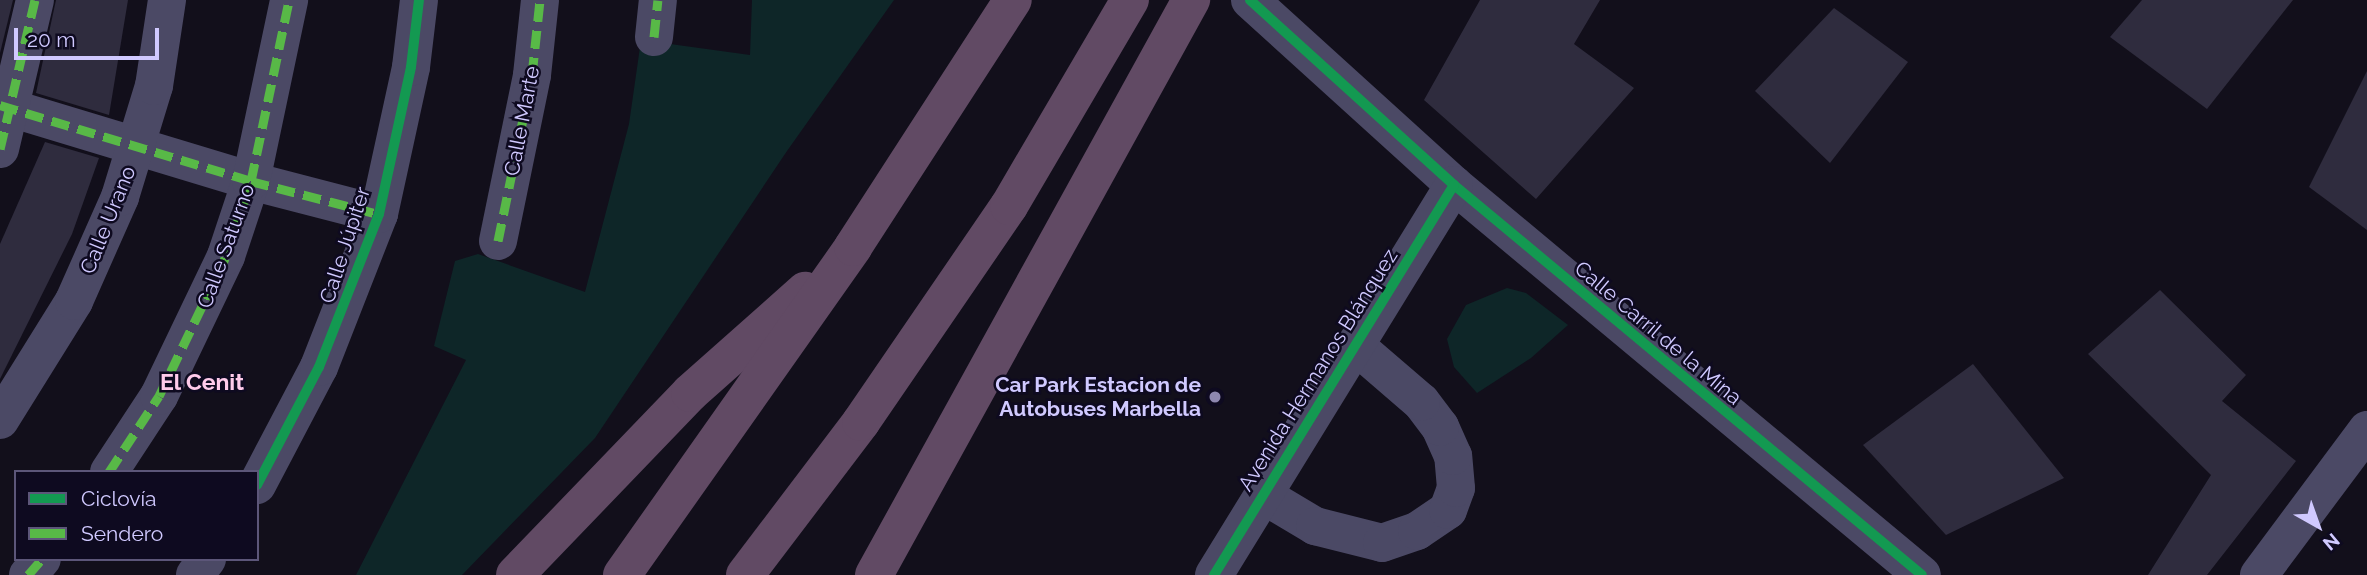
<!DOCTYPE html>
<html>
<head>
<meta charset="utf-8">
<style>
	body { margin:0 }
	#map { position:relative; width:2367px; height:575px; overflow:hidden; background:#120f1b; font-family:Raleway,sans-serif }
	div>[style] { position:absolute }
	.green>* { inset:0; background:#0e2628 }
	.building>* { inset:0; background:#2f2c3e }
	.minor>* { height:38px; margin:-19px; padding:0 19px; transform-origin:19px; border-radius:19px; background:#4b4965 }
	.highway>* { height:38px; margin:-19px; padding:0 19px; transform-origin:19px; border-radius:19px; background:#614a64 }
	.quiet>* { height:9px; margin-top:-4.5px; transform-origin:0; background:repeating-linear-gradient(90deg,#58b947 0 18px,transparent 0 27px) }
	.cycleway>* { height:10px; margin:-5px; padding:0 5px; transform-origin:5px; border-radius:5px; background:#139951 }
	.dots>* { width:19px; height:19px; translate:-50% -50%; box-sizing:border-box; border:4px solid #0e0a20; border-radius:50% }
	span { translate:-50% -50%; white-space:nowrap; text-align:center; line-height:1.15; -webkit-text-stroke:5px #0e0a20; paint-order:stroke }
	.street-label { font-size:21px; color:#d0c9ff }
	.poi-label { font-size:21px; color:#d0c9ff; font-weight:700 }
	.right { translate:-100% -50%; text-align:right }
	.neighbourhood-label { font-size:23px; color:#ffcbeb; font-weight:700 }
	.legend { position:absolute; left:14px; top:470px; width:245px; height:91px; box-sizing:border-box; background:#0e0a20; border:2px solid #5c5679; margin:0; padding:9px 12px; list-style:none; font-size:21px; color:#d0c9ff }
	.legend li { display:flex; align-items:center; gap:14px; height:35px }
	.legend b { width:35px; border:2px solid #5c5679 }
	.north { position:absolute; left:2283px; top:491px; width:70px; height:70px; -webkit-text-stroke:5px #0e0a20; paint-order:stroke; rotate:140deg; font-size:19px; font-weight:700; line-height:28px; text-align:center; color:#d0c9ff }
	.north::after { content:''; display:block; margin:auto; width:24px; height:32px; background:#d0c9ff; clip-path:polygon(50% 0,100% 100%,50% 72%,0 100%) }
	.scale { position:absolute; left:14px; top:28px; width:145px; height:32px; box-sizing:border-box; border:4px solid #d0c9ff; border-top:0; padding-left:9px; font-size:21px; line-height:24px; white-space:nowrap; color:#d0c9ff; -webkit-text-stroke:5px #0e0a20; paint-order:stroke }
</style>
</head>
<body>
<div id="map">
	<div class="green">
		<div style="clip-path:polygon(752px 0,894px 0,787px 151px,595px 438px,462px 575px,356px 575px,466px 360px,434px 346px,455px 261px,478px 254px,585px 292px,629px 124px,641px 40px,750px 55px)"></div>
		<div style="clip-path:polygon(1507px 288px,1526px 293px,1568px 325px,1531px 358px,1477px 393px,1454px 367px,1447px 339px,1466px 305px)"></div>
	</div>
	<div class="building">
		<div style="clip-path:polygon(0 0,13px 0,0 53px)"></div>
		<div style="clip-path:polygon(56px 0,128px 0,109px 115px,36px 93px)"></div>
		<div style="clip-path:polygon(1480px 0,1600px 0,1574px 44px,1634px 88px,1536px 199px,1424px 100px)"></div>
		<div style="clip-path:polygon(2142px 0,2293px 0,2207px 109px,2110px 37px)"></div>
		<div style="clip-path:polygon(1834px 8px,1908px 62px,1830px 163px,1755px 91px)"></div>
		<div style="clip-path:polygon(2367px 71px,2367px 230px,2309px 187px)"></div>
		<div style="clip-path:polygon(45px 142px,99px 158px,72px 234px,0 379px,0 244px)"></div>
		<div style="clip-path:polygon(2160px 290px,2246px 375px,2222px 401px,2296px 461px,2207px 575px,2148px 575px,2211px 475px,2088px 354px)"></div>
		<div style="clip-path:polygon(1973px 364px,2064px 478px,1946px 535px,1863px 445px)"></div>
	</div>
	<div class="minor">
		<div style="left:1250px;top:0;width:275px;rotate:42.2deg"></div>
		<div style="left:1454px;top:185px;width:609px;rotate:39.81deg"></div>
		<div style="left:654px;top:37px;width:37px;rotate:-84deg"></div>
		<div style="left:0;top:105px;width:262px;rotate:16.8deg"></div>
		<div style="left:251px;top:181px;width:132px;rotate:14.5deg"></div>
		<div style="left:0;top:149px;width:153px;rotate:-76.8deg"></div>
		<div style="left:498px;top:241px;width:169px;rotate:-78.4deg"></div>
		<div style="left:532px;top:75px;width:75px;rotate:-83.9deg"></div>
		<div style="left:0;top:420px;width:140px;rotate:-58.1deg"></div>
		<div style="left:74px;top:301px;width:114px;rotate:-66.1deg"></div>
		<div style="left:120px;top:197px;width:116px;rotate:-73deg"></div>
		<div style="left:154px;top:86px;width:87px;rotate:-81.4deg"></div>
		<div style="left:109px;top:472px;width:91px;rotate:-56.7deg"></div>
		<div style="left:159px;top:396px;width:155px;rotate:-64.4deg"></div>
		<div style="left:226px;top:256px;width:79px;rotate:-71.6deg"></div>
		<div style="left:251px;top:181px;width:185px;rotate:-78.1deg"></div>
		<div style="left:257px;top:485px;width:133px;rotate:-62.3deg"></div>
		<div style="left:319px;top:367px;width:164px;rotate:-68.6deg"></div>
		<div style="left:379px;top:214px;width:150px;rotate:-77.7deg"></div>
		<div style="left:411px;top:67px;width:67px;rotate:-83.2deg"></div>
		<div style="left:1263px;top:495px;width:61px;rotate:30.8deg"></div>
		<div style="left:1315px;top:526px;width:69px;rotate:14.2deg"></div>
		<div style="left:1382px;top:543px;width:37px;rotate:-19deg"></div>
		<div style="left:1417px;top:531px;width:37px;rotate:-34deg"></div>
		<div style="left:1448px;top:510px;width:23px;rotate:-70deg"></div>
		<div style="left:1456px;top:488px;width:32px;rotate:-95deg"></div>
		<div style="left:1453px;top:456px;width:32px;rotate:-114deg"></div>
		<div style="left:1440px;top:427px;width:31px;rotate:-127deg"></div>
		<div style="left:1421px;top:402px;width:86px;rotate:-139.3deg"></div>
		<div style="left:28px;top:575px;width:21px;rotate:-49deg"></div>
		<div style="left:195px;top:575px;width:20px;rotate:-53deg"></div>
		<div style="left:1214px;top:575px;width:458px;rotate:-58.4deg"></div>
		<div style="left:2259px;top:575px;width:181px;rotate:-53.3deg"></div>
	</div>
	<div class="highway">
		<div style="left:515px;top:575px;width:252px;rotate:-46.1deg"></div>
		<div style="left:690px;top:393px;width:154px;rotate:-41.6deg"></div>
		<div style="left:622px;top:575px;width:401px;rotate:-54.8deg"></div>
		<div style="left:853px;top:247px;width:294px;rotate:-57.1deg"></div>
		<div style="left:745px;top:575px;width:192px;rotate:-52.8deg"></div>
		<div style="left:861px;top:422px;width:262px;rotate:-55.6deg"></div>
		<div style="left:1009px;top:206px;width:239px;rotate:-59.6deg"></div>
		<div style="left:874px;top:575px;width:657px;rotate:-61.13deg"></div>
	</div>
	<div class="quiet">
		<div style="left:654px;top:37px;width:37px;rotate:-84deg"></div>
		<div style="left:0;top:105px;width:262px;rotate:16.8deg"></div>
		<div style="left:251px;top:181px;width:132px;rotate:14.5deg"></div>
		<div style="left:0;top:149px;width:153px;rotate:-76.8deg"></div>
		<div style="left:498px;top:241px;width:169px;rotate:-78.4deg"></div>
		<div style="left:532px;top:75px;width:75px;rotate:-83.9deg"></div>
		<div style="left:109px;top:472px;width:91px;rotate:-56.7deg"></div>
		<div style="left:159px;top:396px;width:155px;rotate:-64.4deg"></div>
		<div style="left:226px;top:256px;width:79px;rotate:-71.6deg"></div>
		<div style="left:251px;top:181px;width:185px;rotate:-78.1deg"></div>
		<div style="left:28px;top:575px;width:21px;rotate:-49deg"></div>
	</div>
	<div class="cycleway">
		<div style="left:1250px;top:0;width:275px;rotate:42.2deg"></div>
		<div style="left:1454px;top:185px;width:609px;rotate:39.81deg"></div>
		<div style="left:257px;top:485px;width:133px;rotate:-62.3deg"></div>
		<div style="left:319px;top:367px;width:164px;rotate:-68.6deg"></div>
		<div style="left:379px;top:214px;width:150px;rotate:-77.7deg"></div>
		<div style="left:411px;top:67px;width:67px;rotate:-83.2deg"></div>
		<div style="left:1214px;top:575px;width:458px;rotate:-58.4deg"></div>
	</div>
	<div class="dots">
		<div style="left:1215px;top:397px;background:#8e88af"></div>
	</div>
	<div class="street-label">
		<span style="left:522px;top:121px;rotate:-79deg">Calle Marte</span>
		<span style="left:108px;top:220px;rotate:-68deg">Calle Urano</span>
		<span style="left:345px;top:245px;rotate:-72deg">Calle Júpiter</span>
		<span style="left:226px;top:246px;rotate:-70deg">Calle Saturno</span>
		<span style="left:1658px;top:333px;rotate:40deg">Calle Carril de la Mina</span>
		<span style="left:1318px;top:370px;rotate:-58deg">Avenida Hermanos Blánquez</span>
	</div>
	<div class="poi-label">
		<span class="right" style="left:1201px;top:397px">Car Park Estacion de<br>Autobuses Marbella</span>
	</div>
	<div class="neighbourhood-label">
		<span style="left:202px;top:382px">El Cenit</span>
	</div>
	<ul class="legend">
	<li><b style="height:9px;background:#139951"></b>Ciclovía</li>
	<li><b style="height:9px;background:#58b947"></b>Sendero</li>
	</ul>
	<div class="north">N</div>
	<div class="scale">20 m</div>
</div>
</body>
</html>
